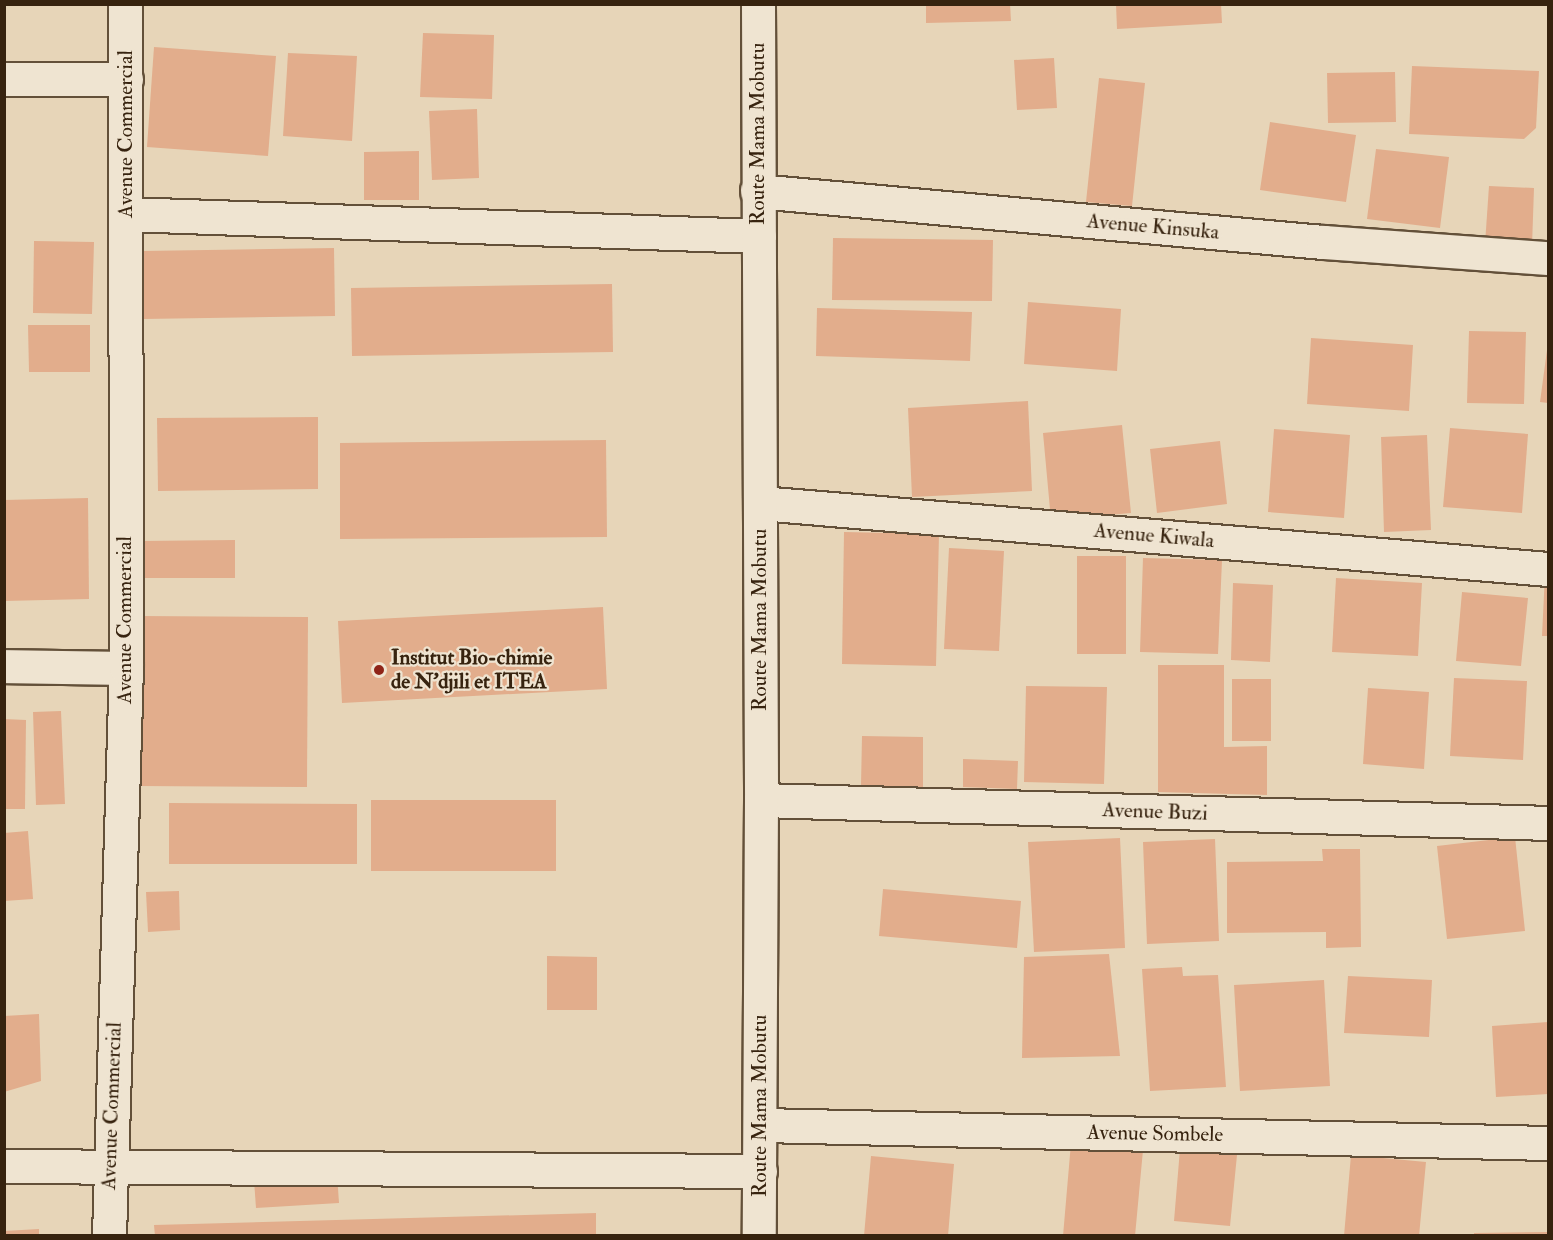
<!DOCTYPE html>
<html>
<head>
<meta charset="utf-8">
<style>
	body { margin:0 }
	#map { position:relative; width:1553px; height:1240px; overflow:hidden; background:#e7d5b8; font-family:"IM FELL Double Pica",serif }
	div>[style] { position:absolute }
	.building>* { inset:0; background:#e2ad8c }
	.roads { filter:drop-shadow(2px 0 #635039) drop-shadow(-2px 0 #635039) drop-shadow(0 2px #635039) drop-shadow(0 -2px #635039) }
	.minor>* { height:33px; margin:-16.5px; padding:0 16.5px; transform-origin:16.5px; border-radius:16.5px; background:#efe4d1 }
	.tertiary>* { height:33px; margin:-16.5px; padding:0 16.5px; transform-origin:16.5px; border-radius:16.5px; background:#efe4d1 }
	.dots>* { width:16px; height:16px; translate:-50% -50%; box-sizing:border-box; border:3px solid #efe4d1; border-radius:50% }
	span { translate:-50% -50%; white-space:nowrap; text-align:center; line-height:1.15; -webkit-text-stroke:4.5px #efe4d1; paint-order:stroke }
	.street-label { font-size:21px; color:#37230f }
	.poi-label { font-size:21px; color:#37230f; font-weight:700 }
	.left { translate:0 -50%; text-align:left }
	.frame { position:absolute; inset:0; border:6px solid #37230f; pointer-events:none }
</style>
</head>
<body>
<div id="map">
	<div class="building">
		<div style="clip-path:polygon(926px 4px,1010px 4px,1011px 21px,926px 23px)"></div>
		<div style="clip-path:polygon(1116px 4px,1221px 4px,1222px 23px,1117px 29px)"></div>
		<div style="clip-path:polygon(423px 33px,494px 35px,492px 99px,420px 97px)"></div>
		<div style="clip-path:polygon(154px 47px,276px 56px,268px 156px,147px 147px)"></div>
		<div style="clip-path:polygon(288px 53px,357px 56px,352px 141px,283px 136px)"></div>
		<div style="clip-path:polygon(1054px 58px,1057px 108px,1017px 110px,1014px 60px)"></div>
		<div style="clip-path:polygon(1412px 66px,1539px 71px,1536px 128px,1524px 139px,1409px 134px)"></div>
		<div style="clip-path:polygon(1395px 72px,1396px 122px,1328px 123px,1327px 73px)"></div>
		<div style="clip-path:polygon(1099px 78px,1145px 83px,1132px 206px,1086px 202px)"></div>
		<div style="clip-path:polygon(477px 109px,479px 178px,432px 180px,429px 111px)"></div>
		<div style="clip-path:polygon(1270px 122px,1356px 135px,1346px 202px,1260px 190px)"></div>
		<div style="clip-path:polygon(1376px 149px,1449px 157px,1440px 228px,1367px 219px)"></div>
		<div style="clip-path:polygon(419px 151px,419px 200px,364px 200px,364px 152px)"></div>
		<div style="clip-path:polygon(1489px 186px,1534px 188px,1532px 246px,1485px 244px)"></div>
		<div style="clip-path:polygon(833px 238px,993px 240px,992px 301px,832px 300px)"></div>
		<div style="clip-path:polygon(34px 241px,94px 242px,92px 314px,33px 313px)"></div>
		<div style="clip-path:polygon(334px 248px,335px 316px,143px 319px,142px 251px)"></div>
		<div style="clip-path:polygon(612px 284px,613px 352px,352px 356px,351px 288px)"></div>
		<div style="clip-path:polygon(1028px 302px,1121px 309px,1117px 371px,1024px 364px)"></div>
		<div style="clip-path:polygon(817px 308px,972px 312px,970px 361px,816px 356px)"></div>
		<div style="clip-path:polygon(28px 325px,90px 325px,90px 372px,29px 372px)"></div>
		<div style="clip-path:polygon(1469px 331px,1526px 332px,1524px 404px,1467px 403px)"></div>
		<div style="clip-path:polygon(1311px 338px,1413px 345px,1409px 411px,1307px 404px)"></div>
		<div style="clip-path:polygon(1547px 350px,1548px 350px,1548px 403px,1540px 402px)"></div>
		<div style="clip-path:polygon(1028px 401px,1032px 491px,912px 497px,908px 408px)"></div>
		<div style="clip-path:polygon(318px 417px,318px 489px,158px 491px,157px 418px)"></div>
		<div style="clip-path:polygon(1122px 425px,1131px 513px,1051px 520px,1043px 433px)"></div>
		<div style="clip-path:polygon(1450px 428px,1528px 434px,1522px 513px,1443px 507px)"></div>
		<div style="clip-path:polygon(1274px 429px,1350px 435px,1344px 518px,1268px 512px)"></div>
		<div style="clip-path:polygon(1427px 435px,1431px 530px,1384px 532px,1381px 437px)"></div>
		<div style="clip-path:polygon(606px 440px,607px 537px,340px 539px,340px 443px)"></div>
		<div style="clip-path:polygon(1220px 441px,1227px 504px,1157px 513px,1150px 449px)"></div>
		<div style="clip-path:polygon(88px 498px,89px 599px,4px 601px,4px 500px)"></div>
		<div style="clip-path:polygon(844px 532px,939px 534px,936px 666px,842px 664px)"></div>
		<div style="clip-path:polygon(235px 540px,235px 578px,141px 578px,141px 541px)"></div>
		<div style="clip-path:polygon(949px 548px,1004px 551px,999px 651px,944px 649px)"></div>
		<div style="clip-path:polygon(1077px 556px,1126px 556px,1126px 654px,1077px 654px)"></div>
		<div style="clip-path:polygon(1143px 558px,1222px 560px,1218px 654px,1140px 652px)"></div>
		<div style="clip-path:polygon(1545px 574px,1548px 574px,1548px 636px,1542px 636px)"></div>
		<div style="clip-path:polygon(1336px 578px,1422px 583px,1418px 656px,1332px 652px)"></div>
		<div style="clip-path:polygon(1233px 583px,1273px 585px,1270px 662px,1231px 660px)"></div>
		<div style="clip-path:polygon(1462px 592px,1528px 598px,1521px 666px,1456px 661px)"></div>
		<div style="clip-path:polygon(603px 607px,607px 689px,342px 703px,338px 621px)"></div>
		<div style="clip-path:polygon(139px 616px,308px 617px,307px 787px,138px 786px)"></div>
		<div style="clip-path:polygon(1158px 665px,1224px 665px,1224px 747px,1267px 746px,1267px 795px,1158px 792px)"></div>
		<div style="clip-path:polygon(1454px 678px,1527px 681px,1523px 760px,1450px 756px)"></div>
		<div style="clip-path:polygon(1232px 679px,1271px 679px,1271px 741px,1232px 741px)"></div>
		<div style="clip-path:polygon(1026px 686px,1107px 687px,1104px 784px,1024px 782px)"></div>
		<div style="clip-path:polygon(1368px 688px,1429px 692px,1424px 769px,1363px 764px)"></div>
		<div style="clip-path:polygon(61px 711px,65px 804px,36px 805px,33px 712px)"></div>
		<div style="clip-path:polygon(4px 719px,26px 720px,25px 809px,4px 809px)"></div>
		<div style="clip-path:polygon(862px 736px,923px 737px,923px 787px,861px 786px)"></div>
		<div style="clip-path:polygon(963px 759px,1018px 761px,1017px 789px,963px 787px)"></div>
		<div style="clip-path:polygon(371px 800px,556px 800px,556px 871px,371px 871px)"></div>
		<div style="clip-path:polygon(169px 803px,357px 804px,357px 864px,169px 864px)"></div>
		<div style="clip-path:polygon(28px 831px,33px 899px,4px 901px,4px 833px)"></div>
		<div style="clip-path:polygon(1515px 837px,1525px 931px,1447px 939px,1437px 846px)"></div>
		<div style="clip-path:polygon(1120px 838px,1125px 948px,1034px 952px,1028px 842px)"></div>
		<div style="clip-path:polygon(1215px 839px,1219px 941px,1147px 944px,1143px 842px)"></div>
		<div style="clip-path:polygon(1322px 849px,1360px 849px,1361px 947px,1326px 948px,1326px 932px,1227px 933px,1227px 862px,1323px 861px)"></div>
		<div style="clip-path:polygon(883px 889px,1021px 901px,1017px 948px,879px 936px)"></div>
		<div style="clip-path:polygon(179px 891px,180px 930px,148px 932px,146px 892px)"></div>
		<div style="clip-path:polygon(1109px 954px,1120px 1056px,1022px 1058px,1024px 957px)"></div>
		<div style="clip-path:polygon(547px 956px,597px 957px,597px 1010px,547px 1010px)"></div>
		<div style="clip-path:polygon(1182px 967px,1183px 976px,1218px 975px,1226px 1087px,1150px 1091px,1142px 969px)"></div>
		<div style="clip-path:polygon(1348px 976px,1432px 980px,1429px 1037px,1344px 1033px)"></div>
		<div style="clip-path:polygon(1324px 980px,1330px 1086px,1240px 1091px,1234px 985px)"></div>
		<div style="clip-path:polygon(39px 1014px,41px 1081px,4px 1092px,4px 1016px)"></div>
		<div style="clip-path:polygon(1548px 1022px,1548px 1094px,1496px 1097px,1492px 1026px)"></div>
		<div style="clip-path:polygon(1071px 1143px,1143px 1150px,1135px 1236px,1063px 1236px)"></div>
		<div style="clip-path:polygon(1180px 1149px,1237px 1155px,1230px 1226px,1174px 1221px)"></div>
		<div style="clip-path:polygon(1351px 1155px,1426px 1162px,1419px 1236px,1344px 1236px)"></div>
		<div style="clip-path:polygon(871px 1156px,954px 1164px,948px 1236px,864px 1236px)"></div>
		<div style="clip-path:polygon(337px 1174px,339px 1203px,256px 1208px,254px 1180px)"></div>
		<div style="clip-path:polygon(596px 1213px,596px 1236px,155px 1236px,154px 1225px)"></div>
		<div style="clip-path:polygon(39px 1229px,39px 1236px,4px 1236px,4px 1231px)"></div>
		<div style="clip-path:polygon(1548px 1232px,1548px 1236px,1474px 1236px,1474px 1233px)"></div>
	</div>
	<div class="roads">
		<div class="minor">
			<div style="left:4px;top:79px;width:122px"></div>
			<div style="left:757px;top:191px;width:568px;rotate:5.15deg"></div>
			<div style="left:1323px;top:242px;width:226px;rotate:4.1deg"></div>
			<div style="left:126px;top:214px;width:633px;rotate:1.99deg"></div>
			<div style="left:760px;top:503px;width:791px;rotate:4.79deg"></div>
			<div style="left:4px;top:666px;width:122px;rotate:0.9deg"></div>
			<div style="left:761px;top:800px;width:787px;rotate:1.67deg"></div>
			<div style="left:761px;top:1125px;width:787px;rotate:1.31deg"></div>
			<div style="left:4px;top:1166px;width:756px;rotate:0.38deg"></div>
			<div style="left:109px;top:1236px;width:568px;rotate:-88.29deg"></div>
			<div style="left:126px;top:668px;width:664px;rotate:-90.09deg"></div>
		</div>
		<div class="tertiary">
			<div style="left:758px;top:4px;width:796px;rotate:89.78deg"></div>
			<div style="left:761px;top:800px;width:436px;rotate:90.3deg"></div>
		</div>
	</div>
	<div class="dots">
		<div style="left:379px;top:670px;background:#8f2418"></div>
	</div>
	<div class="street-label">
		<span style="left:126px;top:134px;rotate:-90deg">Avenue Commercial</span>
		<span style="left:758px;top:134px;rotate:-90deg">Route Mama Mobutu</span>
		<span style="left:1153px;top:227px;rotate:5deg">Avenue Kinsuka</span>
		<span style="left:1154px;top:536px;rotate:5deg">Avenue Kiwala</span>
		<span style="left:125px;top:620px;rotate:-90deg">Avenue Commercial</span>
		<span style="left:760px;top:620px;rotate:-90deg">Route Mama Mobutu</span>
		<span style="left:1155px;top:812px;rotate:2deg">Avenue Buzi</span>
		<span style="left:112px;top:1106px;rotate:-88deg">Avenue Commercial</span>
		<span style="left:760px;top:1106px;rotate:-90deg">Route Mama Mobutu</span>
		<span style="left:1155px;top:1134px;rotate:1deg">Avenue Sombele</span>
	</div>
	<div class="poi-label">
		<span class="left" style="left:391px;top:670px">Institut Bio-chimie<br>de N'djili et ITEA</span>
	</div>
	<div class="frame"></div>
</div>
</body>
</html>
